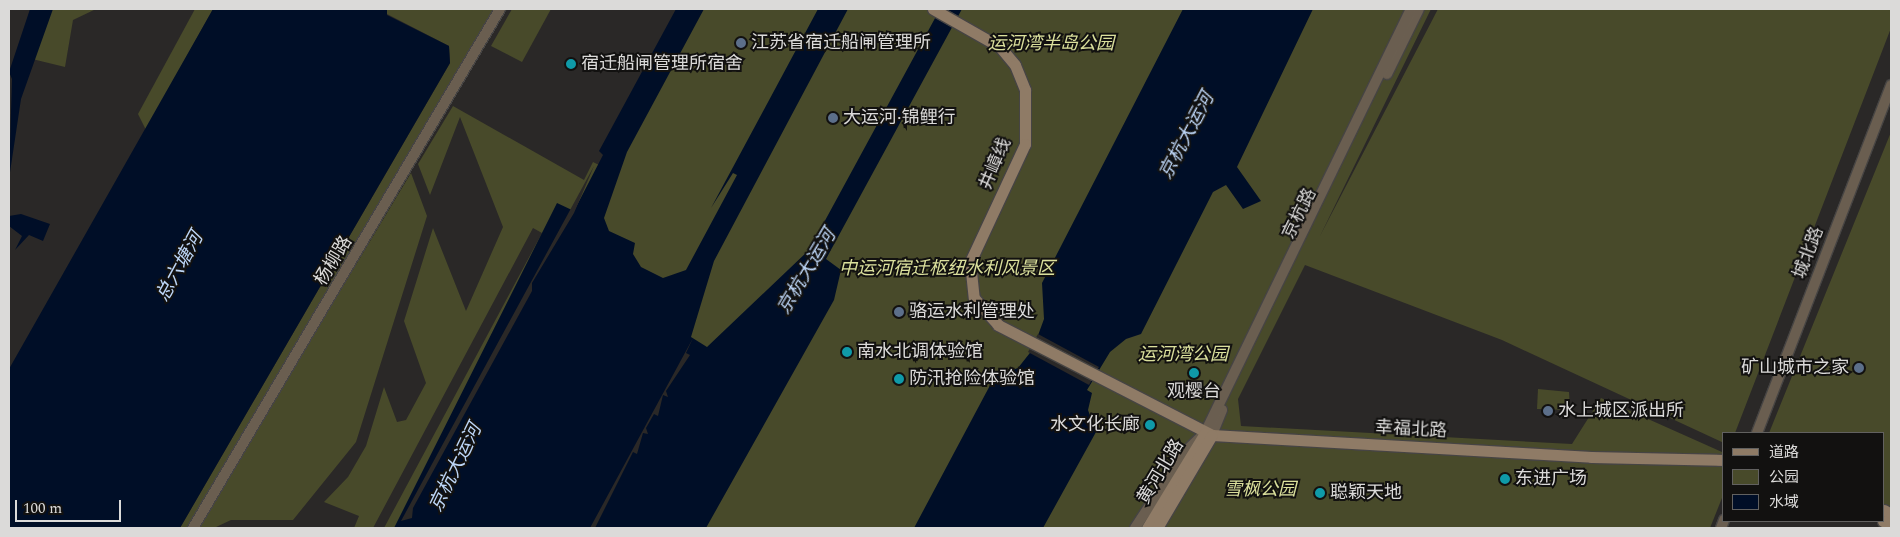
<!DOCTYPE html>
<html>
<head>
<meta charset="utf-8">
<style>
	body { margin:0 }
	#map { position:relative; width:1900px; height:537px; overflow:hidden; background:#2a2827; font-family:Spectral,"Noto Sans SC",serif }
	div>[style] { position:absolute }
	.green>* { inset:0; background:#484a2a }
	.water>* { inset:0; background:#000e27 }
	.pier>* { inset:0; background:#2a2827 }
	.roads { filter:drop-shadow(1px 0 #464443) drop-shadow(-1px 0 #464443) drop-shadow(0 1px #464443) drop-shadow(0 -1px #464443) }
	.tertiary>* { height:10px; margin:-5px; padding:0 5px; transform-origin:5px; border-radius:5px; background:#6a5e50 }
	.secondary>* { height:11px; margin:-5.5px; padding:0 5.5px; transform-origin:5.5px; border-radius:5.5px; background:#8f7b66 }
	.dots>* { width:14px; height:14px; translate:-50% -50%; box-sizing:border-box; border:2px solid #121110; border-radius:50% }
	span { translate:-50% -50%; white-space:nowrap; text-align:center; line-height:1.15; -webkit-text-stroke:4px #121110; paint-order:stroke }
	.poi-label { font-size:18px; color:#dbdad9 }
	.left { translate:0 -50%; text-align:left }
	.right { translate:-100% -50%; text-align:right }
	.park-label { font-size:18px; color:#dbe09c; font-style:italic }
	.street-label { font-size:18px; color:#dbdad9 }
	.water-label { font-size:19px; color:#bcd5f6; font-style:italic }
	.frame { position:absolute; inset:0; border:10px solid #dbdad9; pointer-events:none }
	.legend { position:absolute; left:1722px; top:432px; width:162px; height:90px; box-sizing:border-box; background:#121110; border:1px solid #626160; margin:0; padding:6px 9px; list-style:none; font-size:15px; color:#dbdad9 }
	.legend li { display:flex; align-items:center; gap:10px; height:25px }
	.legend b { width:25px; border:1px solid #626160 }
	.scale { position:absolute; left:15px; top:500px; width:106px; height:22px; box-sizing:border-box; border:2px solid #dbdad9; border-top:0; padding-left:6px; font-size:15px; line-height:18px; white-space:nowrap; color:#dbdad9; -webkit-text-stroke:4px #121110; paint-order:stroke }
</style>
</head>
<body>
<div id="map">
	<div class="green">
		<div style="clip-path:polygon(40px 9px,96px 9px,73px 20px,65px 67px,24px 57px)"></div>
		<div style="clip-path:polygon(195px 9px,213px 9px,146px 130px,138px 114px)"></div>
		<div style="clip-path:polygon(387px 9px,497px 9px,190px 528px,180px 528px,450px 63px,449px 46px,387px 14px)"></div>
		<div style="clip-path:polygon(512px 9px,551px 9px,522px 62px,491px 46px)"></div>
		<div style="clip-path:polygon(695px 9px,1431px 9px,1320px 236px,1438px 9px,1891px 9px,1891px 28px,1735px 433px,1724px 433px,1724px 443px,1502px 340px,1305px 265px,1238px 399px,1241px 426px,1572px 444px,1601px 398px,1722px 452px,1724px 493px,1710px 528px,384px 528px,542px 233px,533px 228px,373px 528px,354px 528px,359px 516px,324px 502px,348px 477px,366px 446px,384px 387px,397px 422px,406px 420px,426px 383px,404px 321px,433px 228px,466px 311px,503px 227px,460px 117px,430px 195px,418px 164px,453px 106px,584px 180px,593px 162px,607px 169px)"></div>
		<div style="clip-path:polygon(1891px 132px,1891px 510px,1884px 506px,1884px 433px,1769px 433px)"></div>
		<div style="clip-path:polygon(411px 173px,427px 216px,356px 442px,293px 520px,231px 520px,214px 528px,198px 528px)"></div>
		<div style="clip-path:polygon(1538px 389px,1569px 392px,1570px 410px,1537px 409px)"></div>
	</div>
	<div class="water">
		<div style="clip-path:polygon(30px 9px,53px 9px,21px 99px,9px 179px,12px 79px,9px 72px)"></div>
		<div style="clip-path:polygon(213px 9px,387px 9px,387px 15px,449px 46px,450px 63px,180px 528px,9px 528px,9px 369px)"></div>
		<div style="clip-path:polygon(676px 9px,704px 9px,627px 152px,604px 218px,609px 231px,635px 243px,633px 254px,641px 267px,663px 278px,686px 270px,737px 175px,733px 173px,711px 208px,818px 9px,848px 9px,714px 261px,691px 337px,707px 347px,809px 250px,940px 9px,962px 9px,826px 259px,841px 270px,834px 300px,706px 528px,394px 528px,557px 203px,574px 211px,603px 155px,599px 151px)"></div>
		<div style="clip-path:polygon(1183px 9px,1313px 9px,1237px 167px,1261px 201px,1243px 209px,1226px 185px,1213px 192px,1141px 334px,1126px 339px,1110px 352px,1087px 390px,1092px 393px,1088px 410px,1096px 432px,1043px 528px,914px 528px,995px 376px,1018px 368px,1033px 349px,1044px 319px,1042px 283px)"></div>
		<div style="clip-path:polygon(21px 214px,50px 224px,43px 241px,29px 235px,15px 250px,22px 236px,9px 226px,9px 216px)"></div>
	</div>
	<div class="pier">
		<div style="clip-path:polygon(594px 166px,574px 213px,532px 283px,532px 291px,413px 508px,412px 518px,401px 521px)"></div>
		<div style="clip-path:polygon(1038px 334px,1099px 367px,1089px 385px,1028px 352px)"></div>
		<div style="clip-path:polygon(693px 338px,686px 353px,690px 355px,666px 391px,668px 397px,663px 395px,658px 416px,654px 414px,646px 428px,648px 434px,643px 433px,637px 454px,633px 452px,595px 528px,590px 528px)"></div>
	</div>
	<div class="roads">
		<div class="tertiary">
			<div style="left:1387px;top:74px;width:72px;rotate:-63.8deg"></div>
			<div style="left:1757px;top:433px;width:373px;rotate:-68.9deg"></div>
			<div style="left:1212px;top:435px;width:27px;rotate:-68deg"></div>
			<div style="left:193px;top:528px;width:603px;rotate:-59.39deg"></div>
			<div style="left:1135px;top:528px;width:90px;rotate:-56.8deg"></div>
			<div style="left:1184px;top:453px;width:29px;rotate:-44deg"></div>
			<div style="left:1205px;top:433px;width:471px;rotate:-64.1deg"></div>
			<div style="left:1721px;top:528px;width:9px;rotate:-69deg"></div>
		</div>
		<div class="secondary">
			<div style="left:933px;top:9px;width:77px;rotate:29.6deg"></div>
			<div style="left:1000px;top:47px;width:23px;rotate:50deg"></div>
			<div style="left:1015px;top:65px;width:27px;rotate:68deg"></div>
			<div style="left:1025px;top:90px;width:54px;rotate:90deg"></div>
			<div style="left:1025px;top:144px;width:130px;rotate:115deg"></div>
			<div style="left:970px;top:262px;width:36px;rotate:84deg"></div>
			<div style="left:974px;top:298px;width:36px;rotate:48deg"></div>
			<div style="left:998px;top:325px;width:241px;rotate:27.2deg"></div>
			<div style="left:1212px;top:435px;width:380px;rotate:3.3deg"></div>
			<div style="left:1591px;top:457px;width:133px;rotate:1.3deg"></div>
			<div style="left:1884px;top:510px;width:8px;rotate:30deg"></div>
			<div style="left:1883px;top:521px;width:9px;rotate:27deg"></div>
			<div style="left:1147px;top:528px;width:111px;rotate:-58.6deg"></div>
			<div style="left:1157px;top:528px;width:108px;rotate:-59.4deg"></div>
		</div>
	</div>
	<div class="dots">
		<div style="left:741px;top:43px;background:#5c6f8a"></div>
		<div style="left:571px;top:64px;background:#0f9aa8"></div>
		<div style="left:833px;top:118px;background:#5c6f8a"></div>
		<div style="left:899px;top:312px;background:#5c6f8a"></div>
		<div style="left:847px;top:352px;background:#0f9aa8"></div>
		<div style="left:1859px;top:368px;background:#5c6f8a"></div>
		<div style="left:1194px;top:373px;background:#0f9aa8"></div>
		<div style="left:899px;top:379px;background:#0f9aa8"></div>
		<div style="left:1548px;top:411px;background:#5c6f8a"></div>
		<div style="left:1150px;top:425px;background:#0f9aa8"></div>
		<div style="left:1505px;top:479px;background:#0f9aa8"></div>
		<div style="left:1320px;top:493px;background:#0f9aa8"></div>
	</div>
	<div class="poi-label">
		<span class="left" style="left:751px;top:43px">江苏省宿迁船闸管理所</span>
		<span class="left" style="left:581px;top:64px">宿迁船闸管理所宿舍</span>
		<span class="left" style="left:843px;top:118px">大运河·锦鲤行</span>
		<span class="left" style="left:909px;top:312px">骆运水利管理处</span>
		<span class="left" style="left:857px;top:352px">南水北调体验馆</span>
		<span class="right" style="left:1849px;top:368px">矿山城市之家</span>
		<span class="left" style="left:909px;top:379px">防汛抢险体验馆</span>
		<span style="left:1194px;top:392px">观樱台</span>
		<span class="left" style="left:1558px;top:411px">水上城区派出所</span>
		<span class="right" style="left:1140px;top:425px">水文化长廊</span>
		<span class="left" style="left:1515px;top:479px">东进广场</span>
		<span class="left" style="left:1330px;top:493px">聪颖天地</span>
	</div>
	<div class="park-label">
		<span style="left:1051px;top:44px">运河湾半岛公园</span>
		<span style="left:947px;top:269px">中运河宿迁枢纽水利风景区</span>
		<span style="left:1183px;top:355px">运河湾公园</span>
		<span style="left:1260px;top:490px">雪枫公园</span>
	</div>
	<div class="street-label">
		<span style="left:996px;top:164px;rotate:-67deg">井嶂线</span>
		<span style="left:1300px;top:214px;rotate:-64deg">京杭路</span>
		<span style="left:1809px;top:253px;rotate:-69deg">城北路</span>
		<span style="left:334px;top:261px;rotate:-59deg">杨柳路</span>
		<span style="left:1411px;top:430px;rotate:3deg">幸福北路</span>
		<span style="left:1161px;top:472px;rotate:-59deg">黄河北路</span>
	</div>
	<div class="water-label">
		<span style="left:1187px;top:136px;rotate:-62deg">京杭大运河</span>
		<span style="left:180px;top:267px;rotate:-61deg">总六塘河</span>
		<span style="left:807px;top:272px;rotate:-59deg">京杭大运河</span>
		<span style="left:456px;top:468px;rotate:-64deg">京杭大运河</span>
	</div>
	<div class="frame"></div>
	<ul class="legend">
	<li><b style="height:6px;background:#8f7b66"></b>道路</li>
	<li><b style="height:14px;background:#484a2a"></b>公园</li>
	<li><b style="height:14px;background:#000e27"></b>水域</li>
	</ul>
	<div class="scale">100 m</div>
</div>
</body>
</html>
